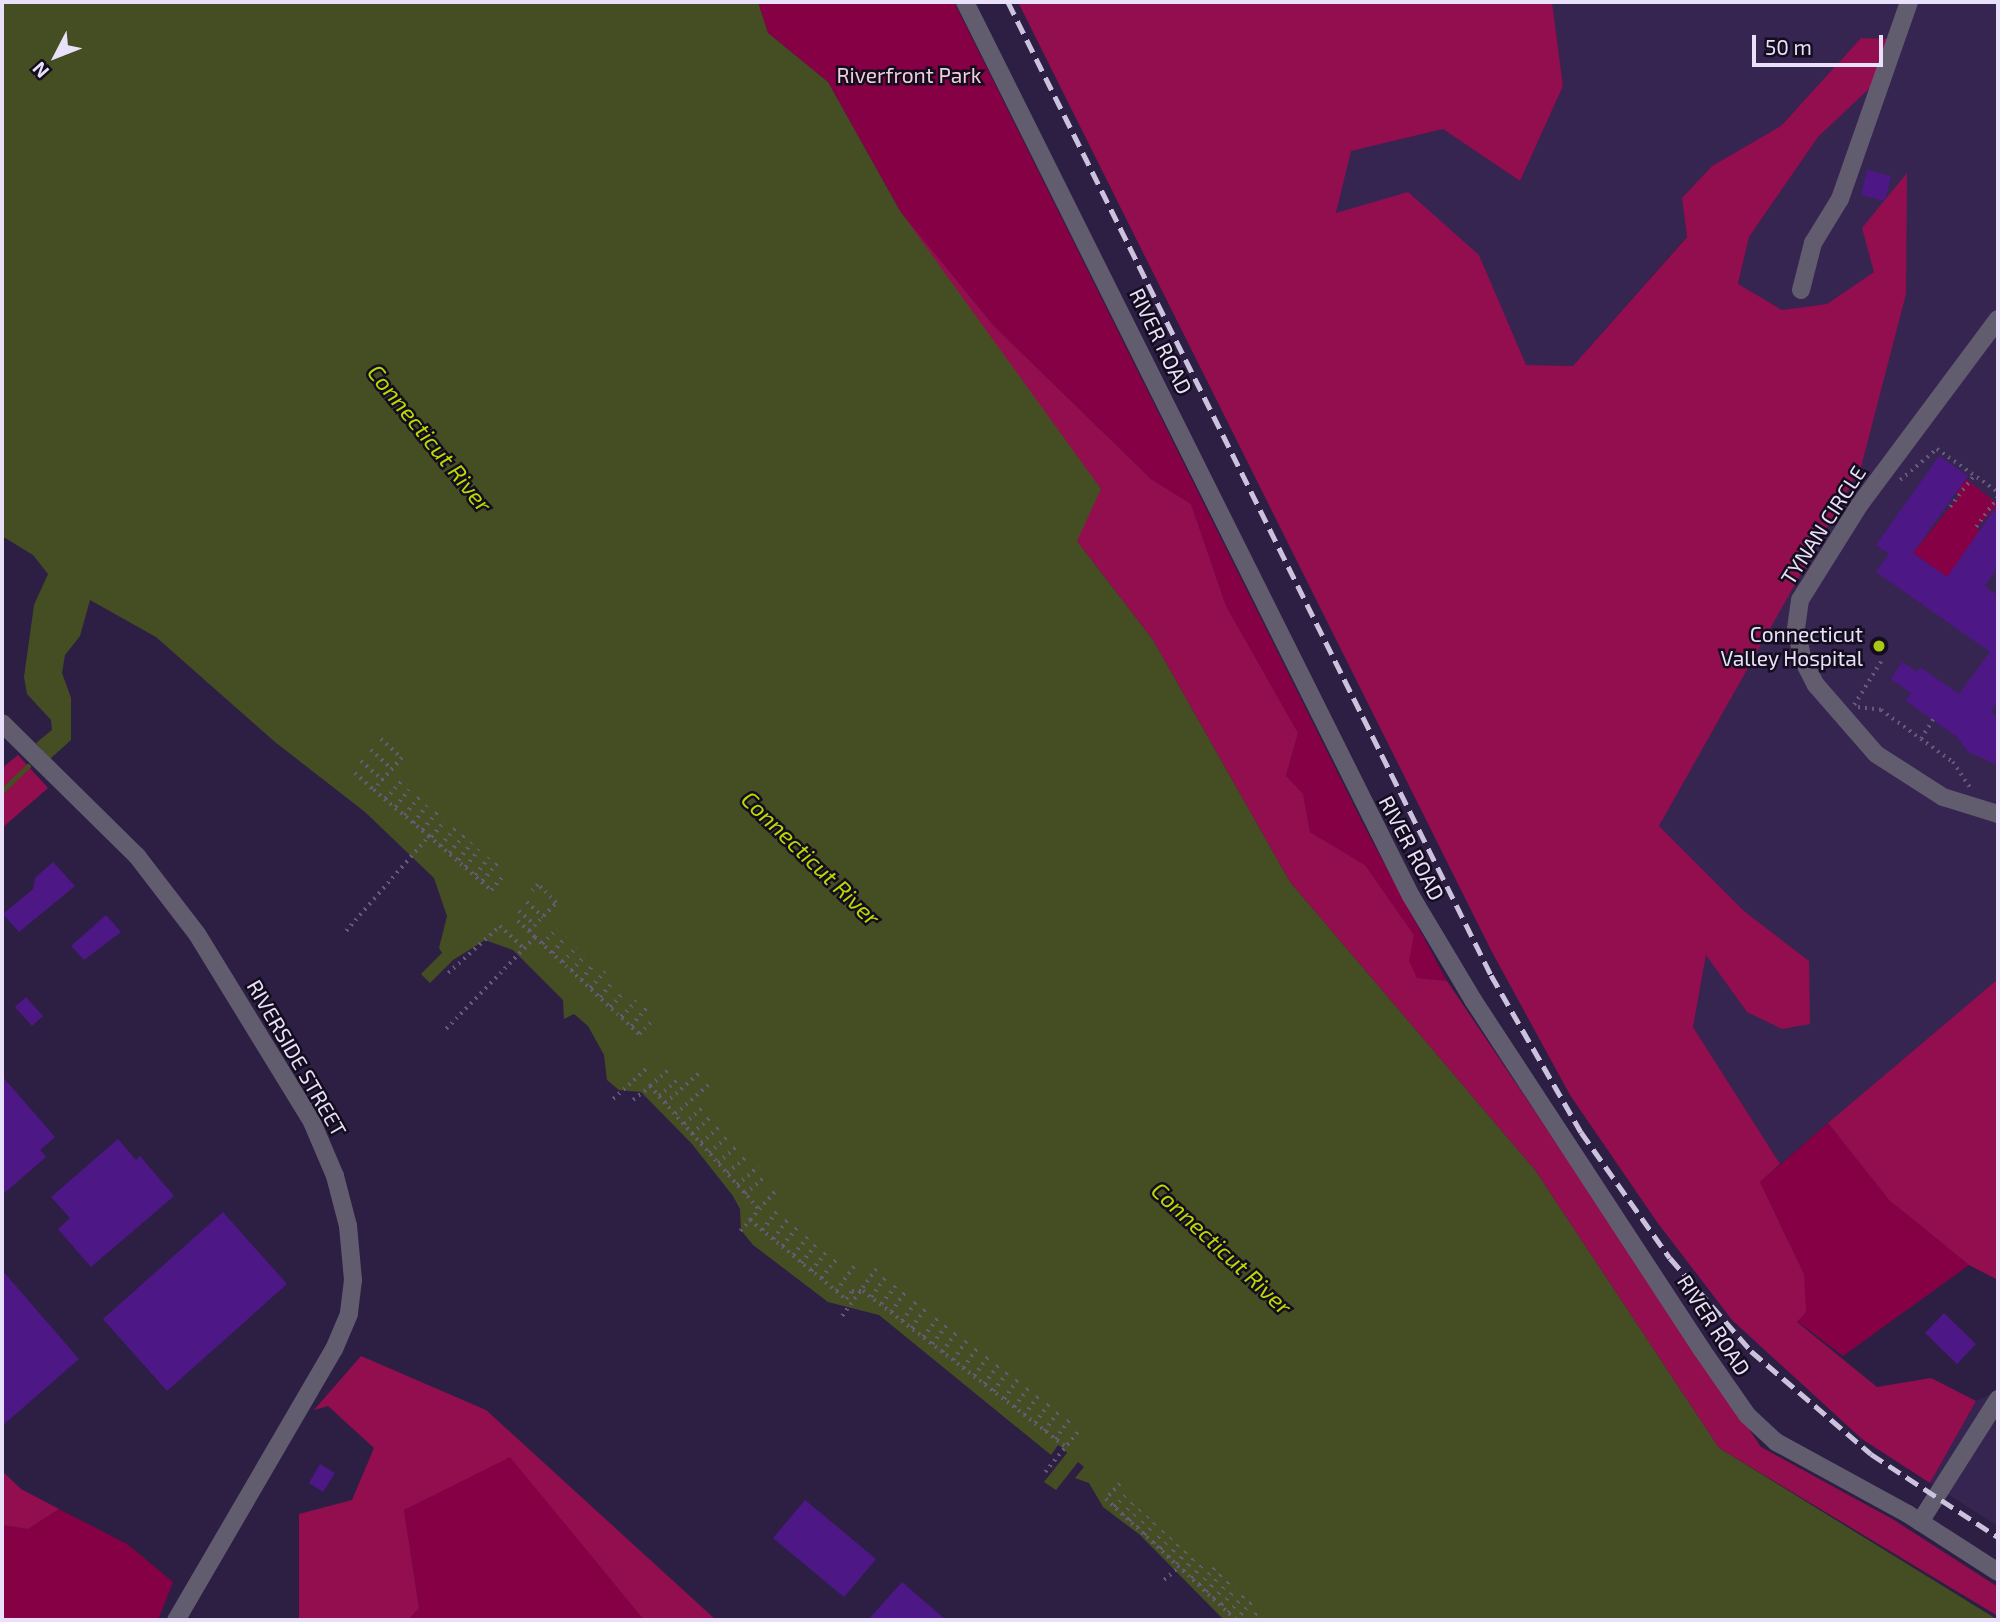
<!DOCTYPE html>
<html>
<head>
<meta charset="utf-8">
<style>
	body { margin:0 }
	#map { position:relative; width:2000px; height:1622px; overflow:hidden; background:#2d1f44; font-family:"Exo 2",sans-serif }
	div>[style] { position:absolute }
	.built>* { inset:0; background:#362551 }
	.green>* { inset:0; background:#860045 }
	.forest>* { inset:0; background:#930e4e }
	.water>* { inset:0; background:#454e22 }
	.stream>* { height:5px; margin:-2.5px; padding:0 2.5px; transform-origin:2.5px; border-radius:2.5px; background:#454e22 }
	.building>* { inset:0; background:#4d1786 }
	.path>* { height:3.5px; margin-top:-1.75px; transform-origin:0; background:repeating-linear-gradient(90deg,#665a7b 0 2px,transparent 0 7px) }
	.minor>* { height:18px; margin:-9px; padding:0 9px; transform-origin:9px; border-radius:9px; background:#625c6f }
	.rail>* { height:5px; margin-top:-2.5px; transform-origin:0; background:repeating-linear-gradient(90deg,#cbc3dd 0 14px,transparent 0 21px) }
	.dots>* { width:19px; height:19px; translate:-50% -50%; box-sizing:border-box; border:4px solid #130d1e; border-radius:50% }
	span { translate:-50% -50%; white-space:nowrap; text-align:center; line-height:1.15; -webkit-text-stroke:5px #130d1e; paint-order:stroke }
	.park-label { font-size:21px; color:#f0ced8 }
	.street-label { font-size:21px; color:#e8e1f9 }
	.poi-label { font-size:21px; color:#e8e1f9 }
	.right { translate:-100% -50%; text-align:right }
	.water-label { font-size:23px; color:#bbda00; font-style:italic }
	.frame { position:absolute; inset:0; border:4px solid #e8e1f9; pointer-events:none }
	.north { position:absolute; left:21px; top:21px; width:70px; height:70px; -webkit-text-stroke:5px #130d1e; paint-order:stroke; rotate:228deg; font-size:19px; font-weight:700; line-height:28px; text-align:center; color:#e8e1f9 }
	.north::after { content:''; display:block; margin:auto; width:24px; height:32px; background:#e8e1f9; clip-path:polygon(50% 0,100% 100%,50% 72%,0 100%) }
	.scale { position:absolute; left:1752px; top:35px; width:131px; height:32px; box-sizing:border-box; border:4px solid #e8e1f9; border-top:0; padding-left:9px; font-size:21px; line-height:24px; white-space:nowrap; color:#e8e1f9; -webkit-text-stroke:5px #130d1e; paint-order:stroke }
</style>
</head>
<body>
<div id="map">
	<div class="built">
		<div style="clip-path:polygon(1552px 2px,1998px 2px,1998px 979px,1780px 1164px,1693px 1027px,1706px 954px,1747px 1012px,1809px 961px,1744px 911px,1659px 826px,1861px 466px,1874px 272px,1827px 304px,1782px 310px,1738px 285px,1749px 237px,1818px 137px,1871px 87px,1861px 38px,1781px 126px,1712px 166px,1682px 198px,1687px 236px,1573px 366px,1525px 365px,1479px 255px,1336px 214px,1350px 151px,1443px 129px,1520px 181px,1563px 86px)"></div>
		<div style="clip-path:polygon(1998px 1391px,1998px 1526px,1930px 1483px,1976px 1401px)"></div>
	</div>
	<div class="green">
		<div style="clip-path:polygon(758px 2px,954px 2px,1362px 822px,1447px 981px,1417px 978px,1408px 961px,1414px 935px,1365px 865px,1310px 832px,1303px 794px,1286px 777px,1298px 733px,1226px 606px,1191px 504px,1151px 479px,994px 326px,900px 211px,828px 82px,768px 33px)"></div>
		<div style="clip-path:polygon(1966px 479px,1998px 504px,1977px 528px,1980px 531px,1947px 577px,1913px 553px,1959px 496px,1956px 493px)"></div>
		<div style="clip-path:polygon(1828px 1123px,1889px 1200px,1969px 1265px,1843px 1356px,1797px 1321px,1804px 1274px,1760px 1182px)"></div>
		<div style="clip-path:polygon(510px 1456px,644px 1620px,408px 1620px,419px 1608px,404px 1510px)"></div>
		<div style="clip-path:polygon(59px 1509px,127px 1544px,173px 1582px,158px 1620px,2px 1620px,2px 1525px,28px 1529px)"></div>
	</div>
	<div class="forest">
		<div style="clip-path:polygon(1018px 2px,1552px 2px,1563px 86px,1520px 181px,1443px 129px,1351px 151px,1336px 213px,1408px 192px,1479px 255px,1526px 365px,1573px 366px,1687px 237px,1682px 198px,1712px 166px,1781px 126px,1861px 38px,1888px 39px,1871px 87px,1818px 137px,1749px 237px,1738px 284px,1782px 310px,1827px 304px,1874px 272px,1862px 228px,1907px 173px,1906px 294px,1861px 467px,1659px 826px,1744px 911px,1809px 961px,1810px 1024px,1782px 1029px,1747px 1012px,1706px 955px,1693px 1027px,1780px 1164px,1760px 1182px,1804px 1274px,1806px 1312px,1797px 1322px,1877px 1387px,1931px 1378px,1976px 1401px,1930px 1483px,1862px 1439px,1732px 1320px,1657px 1222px,1570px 1095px,1492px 952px)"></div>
		<div style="clip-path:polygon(900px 211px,994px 326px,1151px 479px,1191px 504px,1226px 606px,1298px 733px,1286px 776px,1303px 794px,1310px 832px,1365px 865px,1414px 935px,1409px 961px,1417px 978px,1447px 981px,1761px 1447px,1894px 1520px,1998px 1587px,1998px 1616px,1719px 1448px,1535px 1170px,1290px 882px,1153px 640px,1077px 541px)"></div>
		<div style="clip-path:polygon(18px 755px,48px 788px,2px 828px,2px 768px)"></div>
		<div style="clip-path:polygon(1998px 979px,1998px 1280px,1969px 1265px,1889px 1200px,1828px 1123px)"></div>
		<div style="clip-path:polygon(361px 1356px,486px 1410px,716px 1620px,644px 1620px,510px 1457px,404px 1510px,419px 1608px,408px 1620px,299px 1620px,299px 1514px,352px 1500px,374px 1448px,328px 1406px,314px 1410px)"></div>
		<div style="clip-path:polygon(2px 1471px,21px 1489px,59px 1509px,28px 1529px,2px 1525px)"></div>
	</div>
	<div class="water">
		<div style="clip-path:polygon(2px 2px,758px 2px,768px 33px,828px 82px,900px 211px,1101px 489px,1077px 541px,1153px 640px,1290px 882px,1535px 1170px,1719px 1448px,1998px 1620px,1224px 1620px,1140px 1535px,1103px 1507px,1089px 1483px,1075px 1478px,1084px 1467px,1078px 1462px,1056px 1490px,1044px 1482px,1067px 1453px,1064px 1449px,1058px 1445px,1051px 1455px,879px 1315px,828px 1302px,753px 1245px,741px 1230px,740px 1209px,733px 1196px,692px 1144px,641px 1092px,619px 1090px,607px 1080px,604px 1055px,588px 1026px,574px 1014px,564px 1019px,563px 1000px,513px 950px,485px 940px,453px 960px,430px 983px,421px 974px,442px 953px,439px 948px,447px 916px,434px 878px,365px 812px,275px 742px,156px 637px,90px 600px,80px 636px,65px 655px,62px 673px,71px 698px,71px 740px,50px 759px,36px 743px,52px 730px,51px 720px,27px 694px,24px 677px,34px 605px,48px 574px,33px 555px,2px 536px)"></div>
	</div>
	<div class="stream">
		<div style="left:2px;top:791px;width:36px;rotate:-44deg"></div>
	</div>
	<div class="building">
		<div style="clip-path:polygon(1867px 170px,1891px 176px,1885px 201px,1861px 195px)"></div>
		<div style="clip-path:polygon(1939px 456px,1968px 476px,1913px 553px,1947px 577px,1998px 504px,1998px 567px,1985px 586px,1998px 596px,1998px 701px,1991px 711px,1998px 717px,1998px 765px,1968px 752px,1957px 737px,1906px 701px,1911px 693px,1891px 679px,1902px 662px,1917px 672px,1920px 667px,1959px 694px,1990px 652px,1876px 572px,1889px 554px,1876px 545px)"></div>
		<div style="clip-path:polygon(53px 862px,75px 886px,19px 932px,3px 914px,33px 889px,35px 878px)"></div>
		<div style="clip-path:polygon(106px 915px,121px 932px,84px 960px,71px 946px)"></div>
		<div style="clip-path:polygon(26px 997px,43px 1016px,32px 1026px,15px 1007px)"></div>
		<div style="clip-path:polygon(2px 1076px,55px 1137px,40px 1150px,46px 1157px,2px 1195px)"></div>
		<div style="clip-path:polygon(118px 1139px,136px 1160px,140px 1156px,174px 1196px,91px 1267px,58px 1229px,70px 1218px,51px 1197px)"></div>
		<div style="clip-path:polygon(223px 1212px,287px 1284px,167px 1391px,103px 1319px)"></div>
		<div style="clip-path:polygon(2px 1270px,79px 1359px,2px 1426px)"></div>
		<div style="clip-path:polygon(1944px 1313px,1976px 1344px,1957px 1364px,1925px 1333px)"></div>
		<div style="clip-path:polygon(320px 1464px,335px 1473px,323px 1492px,309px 1483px)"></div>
		<div style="clip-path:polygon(805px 1500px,876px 1559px,844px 1597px,773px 1538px)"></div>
		<div style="clip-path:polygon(902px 1582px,946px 1620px,868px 1620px)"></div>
	</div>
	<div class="path">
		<div style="left:1900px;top:480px;width:48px;rotate:-40deg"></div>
		<div style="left:1937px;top:449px;width:75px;rotate:35.2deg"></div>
		<div style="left:1950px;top:507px;width:40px;rotate:-53deg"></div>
		<div style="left:1976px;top:527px;width:37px;rotate:-54deg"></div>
		<div style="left:1854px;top:705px;width:55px;rotate:-58.3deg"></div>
		<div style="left:1858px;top:707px;width:23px;rotate:7deg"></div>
		<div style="left:1881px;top:710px;width:89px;rotate:35.8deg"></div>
		<div style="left:1953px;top:762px;width:30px;rotate:56deg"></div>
		<div style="left:381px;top:739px;width:28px;rotate:42deg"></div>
		<div style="left:402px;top:758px;width:43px;rotate:131.2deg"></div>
		<div style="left:374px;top:790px;width:72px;rotate:39.9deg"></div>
		<div style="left:1921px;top:739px;width:23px;rotate:-59deg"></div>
		<div style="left:371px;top:750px;width:28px;rotate:42deg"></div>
		<div style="left:361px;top:761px;width:29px;rotate:41deg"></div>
		<div style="left:355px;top:773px;width:25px;rotate:42deg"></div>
		<div style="left:385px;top:799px;width:23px;rotate:-47deg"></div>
		<div style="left:395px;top:807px;width:22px;rotate:-51deg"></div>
		<div style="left:404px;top:815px;width:23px;rotate:-49deg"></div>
		<div style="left:413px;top:823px;width:22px;rotate:-51deg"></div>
		<div style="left:422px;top:830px;width:23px;rotate:-49deg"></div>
		<div style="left:431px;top:837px;width:21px;rotate:-49deg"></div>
		<div style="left:440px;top:846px;width:23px;rotate:-49deg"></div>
		<div style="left:449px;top:853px;width:23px;rotate:-49deg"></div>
		<div style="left:458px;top:860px;width:22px;rotate:-51deg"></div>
		<div style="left:465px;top:867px;width:22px;rotate:-51deg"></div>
		<div style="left:475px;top:875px;width:22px;rotate:-51deg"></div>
		<div style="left:482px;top:881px;width:23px;rotate:-49deg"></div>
		<div style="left:527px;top:902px;width:22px;rotate:43deg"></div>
		<div style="left:519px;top:911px;width:21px;rotate:41deg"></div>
		<div style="left:518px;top:921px;width:23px;rotate:43deg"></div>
		<div style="left:346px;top:931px;width:126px;rotate:-48.9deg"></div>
		<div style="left:429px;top:836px;width:82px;rotate:41.1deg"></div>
		<div style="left:491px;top:890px;width:20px;rotate:-49deg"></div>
		<div style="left:529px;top:931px;width:39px;rotate:-46deg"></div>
		<div style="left:556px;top:903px;width:25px;rotate:-135deg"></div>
		<div style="left:538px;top:885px;width:8px;rotate:135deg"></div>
		<div style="left:542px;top:944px;width:21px;rotate:-45deg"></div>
		<div style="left:552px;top:953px;width:21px;rotate:-49deg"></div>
		<div style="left:562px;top:962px;width:21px;rotate:-45deg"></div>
		<div style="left:571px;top:971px;width:21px;rotate:-47deg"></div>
		<div style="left:448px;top:973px;width:70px;rotate:-42.1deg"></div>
		<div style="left:500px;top:926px;width:33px;rotate:43deg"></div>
		<div style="left:581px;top:980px;width:21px;rotate:-51deg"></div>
		<div style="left:590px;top:988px;width:22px;rotate:-47deg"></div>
		<div style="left:600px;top:997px;width:21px;rotate:-49deg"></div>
		<div style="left:610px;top:1007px;width:21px;rotate:-47deg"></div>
		<div style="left:621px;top:1017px;width:22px;rotate:-47deg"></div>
		<div style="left:631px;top:1026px;width:23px;rotate:-49deg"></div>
		<div style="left:446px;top:1029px;width:128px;rotate:-45.9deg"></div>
		<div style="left:535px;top:937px;width:142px;rotate:43deg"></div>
		<div style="left:639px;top:1034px;width:20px;rotate:-45deg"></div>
		<div style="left:650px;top:1086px;width:24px;rotate:-42deg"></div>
		<div style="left:659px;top:1096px;width:27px;rotate:-42deg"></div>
		<div style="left:613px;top:1099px;width:47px;rotate:-42.4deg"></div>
		<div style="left:633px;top:1100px;width:22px;rotate:-39deg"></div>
		<div style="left:650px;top:1086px;width:164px;rotate:48.5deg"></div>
		<div style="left:665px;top:1103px;width:45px;rotate:-41.4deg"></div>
		<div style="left:675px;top:1114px;width:44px;rotate:-41.3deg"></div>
		<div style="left:684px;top:1124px;width:27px;rotate:-42deg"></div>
		<div style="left:692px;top:1134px;width:26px;rotate:-43deg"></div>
		<div style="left:701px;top:1143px;width:25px;rotate:-42deg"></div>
		<div style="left:709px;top:1153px;width:27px;rotate:-42deg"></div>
		<div style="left:718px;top:1163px;width:27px;rotate:-42deg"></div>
		<div style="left:727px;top:1173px;width:26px;rotate:-40deg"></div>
		<div style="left:737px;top:1185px;width:28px;rotate:-41deg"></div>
		<div style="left:745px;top:1194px;width:27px;rotate:-42deg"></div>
		<div style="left:750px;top:1220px;width:40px;rotate:-49deg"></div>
		<div style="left:762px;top:1230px;width:26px;rotate:-51deg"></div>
		<div style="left:740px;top:1231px;width:15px;rotate:-48deg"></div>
		<div style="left:750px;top:1220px;width:124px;rotate:39.5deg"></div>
		<div style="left:846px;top:1299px;width:10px;rotate:-53deg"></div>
		<div style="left:852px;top:1291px;width:11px"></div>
		<div style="left:863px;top:1291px;width:256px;rotate:37.5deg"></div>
		<div style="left:773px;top:1239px;width:25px;rotate:-53deg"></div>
		<div style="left:782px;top:1246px;width:26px;rotate:-51deg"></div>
		<div style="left:793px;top:1255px;width:26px;rotate:-51deg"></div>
		<div style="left:801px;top:1263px;width:27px;rotate:-51deg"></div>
		<div style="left:811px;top:1271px;width:26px;rotate:-51deg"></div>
		<div style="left:821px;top:1278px;width:25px;rotate:-50deg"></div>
		<div style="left:836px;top:1291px;width:32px;rotate:-54deg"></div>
		<div style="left:871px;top:1297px;width:26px;rotate:-54deg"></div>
		<div style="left:881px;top:1304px;width:26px;rotate:-51deg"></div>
		<div style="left:891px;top:1312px;width:24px;rotate:-55deg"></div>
		<div style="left:842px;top:1316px;width:58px;rotate:-54.1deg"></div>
		<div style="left:902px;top:1321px;width:24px;rotate:-54deg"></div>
		<div style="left:911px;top:1328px;width:25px;rotate:-53deg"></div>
		<div style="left:923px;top:1337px;width:24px;rotate:-52deg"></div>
		<div style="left:932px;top:1344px;width:24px;rotate:-52deg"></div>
		<div style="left:942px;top:1352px;width:24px;rotate:-54deg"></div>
		<div style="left:953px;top:1360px;width:24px;rotate:-55deg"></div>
		<div style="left:963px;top:1368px;width:24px;rotate:-55deg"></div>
		<div style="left:974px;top:1376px;width:24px;rotate:-54deg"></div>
		<div style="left:984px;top:1384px;width:25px;rotate:-53deg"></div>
		<div style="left:993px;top:1391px;width:24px;rotate:-52deg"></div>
		<div style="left:1004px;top:1399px;width:24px;rotate:-55deg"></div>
		<div style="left:1014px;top:1407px;width:25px;rotate:-53deg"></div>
		<div style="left:1024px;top:1415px;width:25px;rotate:-53deg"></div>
		<div style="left:1035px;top:1423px;width:24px;rotate:-54deg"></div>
		<div style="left:1044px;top:1431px;width:25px;rotate:-53deg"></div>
		<div style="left:1055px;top:1439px;width:25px;rotate:-53deg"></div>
		<div style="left:1045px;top:1472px;width:55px;rotate:-50.9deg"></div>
		<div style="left:1120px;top:1484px;width:21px;rotate:133deg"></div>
		<div style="left:1106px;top:1499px;width:178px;rotate:42.9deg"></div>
		<div style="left:1114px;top:1507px;width:18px;rotate:-45deg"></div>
		<div style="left:1122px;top:1515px;width:18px;rotate:-47deg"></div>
		<div style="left:1129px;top:1521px;width:18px;rotate:-45deg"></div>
		<div style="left:1137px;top:1528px;width:17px;rotate:-45deg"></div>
		<div style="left:1144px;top:1535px;width:18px;rotate:-47deg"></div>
		<div style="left:1153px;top:1543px;width:18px;rotate:-47deg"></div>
		<div style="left:1160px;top:1549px;width:17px;rotate:-45deg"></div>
		<div style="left:1168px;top:1557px;width:17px;rotate:-50deg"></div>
		<div style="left:1176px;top:1564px;width:17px;rotate:-50deg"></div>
		<div style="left:1183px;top:1571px;width:18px;rotate:-49deg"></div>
		<div style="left:1191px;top:1578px;width:18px;rotate:-49deg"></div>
		<div style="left:1164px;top:1580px;width:20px;rotate:-41deg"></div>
		<div style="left:1199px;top:1585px;width:23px;rotate:-47deg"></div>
		<div style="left:1206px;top:1592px;width:23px;rotate:-49deg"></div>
		<div style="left:1213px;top:1599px;width:23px;rotate:-47deg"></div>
		<div style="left:1221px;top:1605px;width:21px;rotate:-47deg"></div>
		<div style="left:1228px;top:1613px;width:23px;rotate:-47deg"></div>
		<div style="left:1236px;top:1620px;width:23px;rotate:-49deg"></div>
		<div style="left:1250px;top:1620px;width:13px;rotate:-48deg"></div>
		<div style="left:1263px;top:1620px;width:5px;rotate:-53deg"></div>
	</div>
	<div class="minor">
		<div style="left:965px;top:2px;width:999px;rotate:63.49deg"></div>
		<div style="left:1411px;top:896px;width:121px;rotate:59.2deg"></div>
		<div style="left:1473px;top:1000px;width:418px;rotate:56.8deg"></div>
		<div style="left:1702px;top:1350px;width:79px;rotate:55.3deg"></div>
		<div style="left:1747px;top:1415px;width:40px;rotate:43deg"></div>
		<div style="left:1776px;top:1442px;width:150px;rotate:28.6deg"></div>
		<div style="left:1908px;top:1514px;width:107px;rotate:32.8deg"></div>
		<div style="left:1801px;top:290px;width:49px;rotate:-75.7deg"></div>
		<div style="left:1813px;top:243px;width:52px;rotate:-58.5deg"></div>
		<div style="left:1840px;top:199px;width:209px;rotate:-70.7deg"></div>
		<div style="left:1998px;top:319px;width:231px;rotate:126.7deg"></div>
		<div style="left:1860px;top:504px;width:113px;rotate:122deg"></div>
		<div style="left:1800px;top:600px;width:30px;rotate:98deg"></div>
		<div style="left:1796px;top:630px;width:31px;rotate:77deg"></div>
		<div style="left:1803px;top:660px;width:28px;rotate:63deg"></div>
		<div style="left:1816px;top:685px;width:91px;rotate:49deg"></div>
		<div style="left:1876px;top:754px;width:80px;rotate:32.7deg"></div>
		<div style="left:1943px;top:797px;width:58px;rotate:17.2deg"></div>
		<div style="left:2px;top:723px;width:190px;rotate:44.6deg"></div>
		<div style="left:137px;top:856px;width:98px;rotate:52.4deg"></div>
		<div style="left:197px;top:934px;width:220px;rotate:58.5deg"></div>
		<div style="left:312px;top:1122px;width:59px;rotate:66.9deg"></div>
		<div style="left:335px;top:1176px;width:52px;rotate:75.4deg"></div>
		<div style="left:348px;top:1226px;width:54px;rotate:84.7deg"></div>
		<div style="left:353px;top:1280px;width:34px;rotate:97deg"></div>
		<div style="left:349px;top:1314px;width:38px;rotate:113deg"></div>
		<div style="left:334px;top:1349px;width:314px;rotate:120.2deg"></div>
		<div style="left:1920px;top:1522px;width:146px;rotate:-57.6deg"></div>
	</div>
	<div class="rail">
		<div style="left:1008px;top:2px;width:1086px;rotate:63.6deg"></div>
		<div style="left:1491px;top:975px;width:181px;rotate:60.2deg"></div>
		<div style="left:1581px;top:1132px;width:154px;rotate:54.8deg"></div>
		<div style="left:1670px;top:1258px;width:123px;rotate:48.9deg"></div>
		<div style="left:1751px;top:1351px;width:158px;rotate:40.6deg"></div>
		<div style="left:1871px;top:1454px;width:152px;rotate:33.2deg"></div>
	</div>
	<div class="dots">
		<div style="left:1879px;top:646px;background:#aac716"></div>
	</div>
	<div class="park-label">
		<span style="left:909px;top:75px">Riverfront Park</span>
	</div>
	<div class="street-label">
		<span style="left:1161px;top:341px;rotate:64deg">RIVER ROAD</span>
		<span style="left:1823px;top:525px;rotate:-57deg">TYNAN CIRCLE</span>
		<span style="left:1412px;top:848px;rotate:62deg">RIVER ROAD</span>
		<span style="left:297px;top:1058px;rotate:60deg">RIVERSIDE STREET</span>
		<span style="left:1714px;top:1325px;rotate:57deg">RIVER ROAD</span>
	</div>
	<div class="poi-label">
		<span class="right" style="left:1863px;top:646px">Connecticut<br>Valley Hospital</span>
	</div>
	<div class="water-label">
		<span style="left:430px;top:438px;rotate:51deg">Connecticut River</span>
		<span style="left:811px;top:858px;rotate:44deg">Connecticut River</span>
		<span style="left:1222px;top:1248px;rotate:43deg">Connecticut River</span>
	</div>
	<div class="frame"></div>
	<div class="north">N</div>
	<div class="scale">50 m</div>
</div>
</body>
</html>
